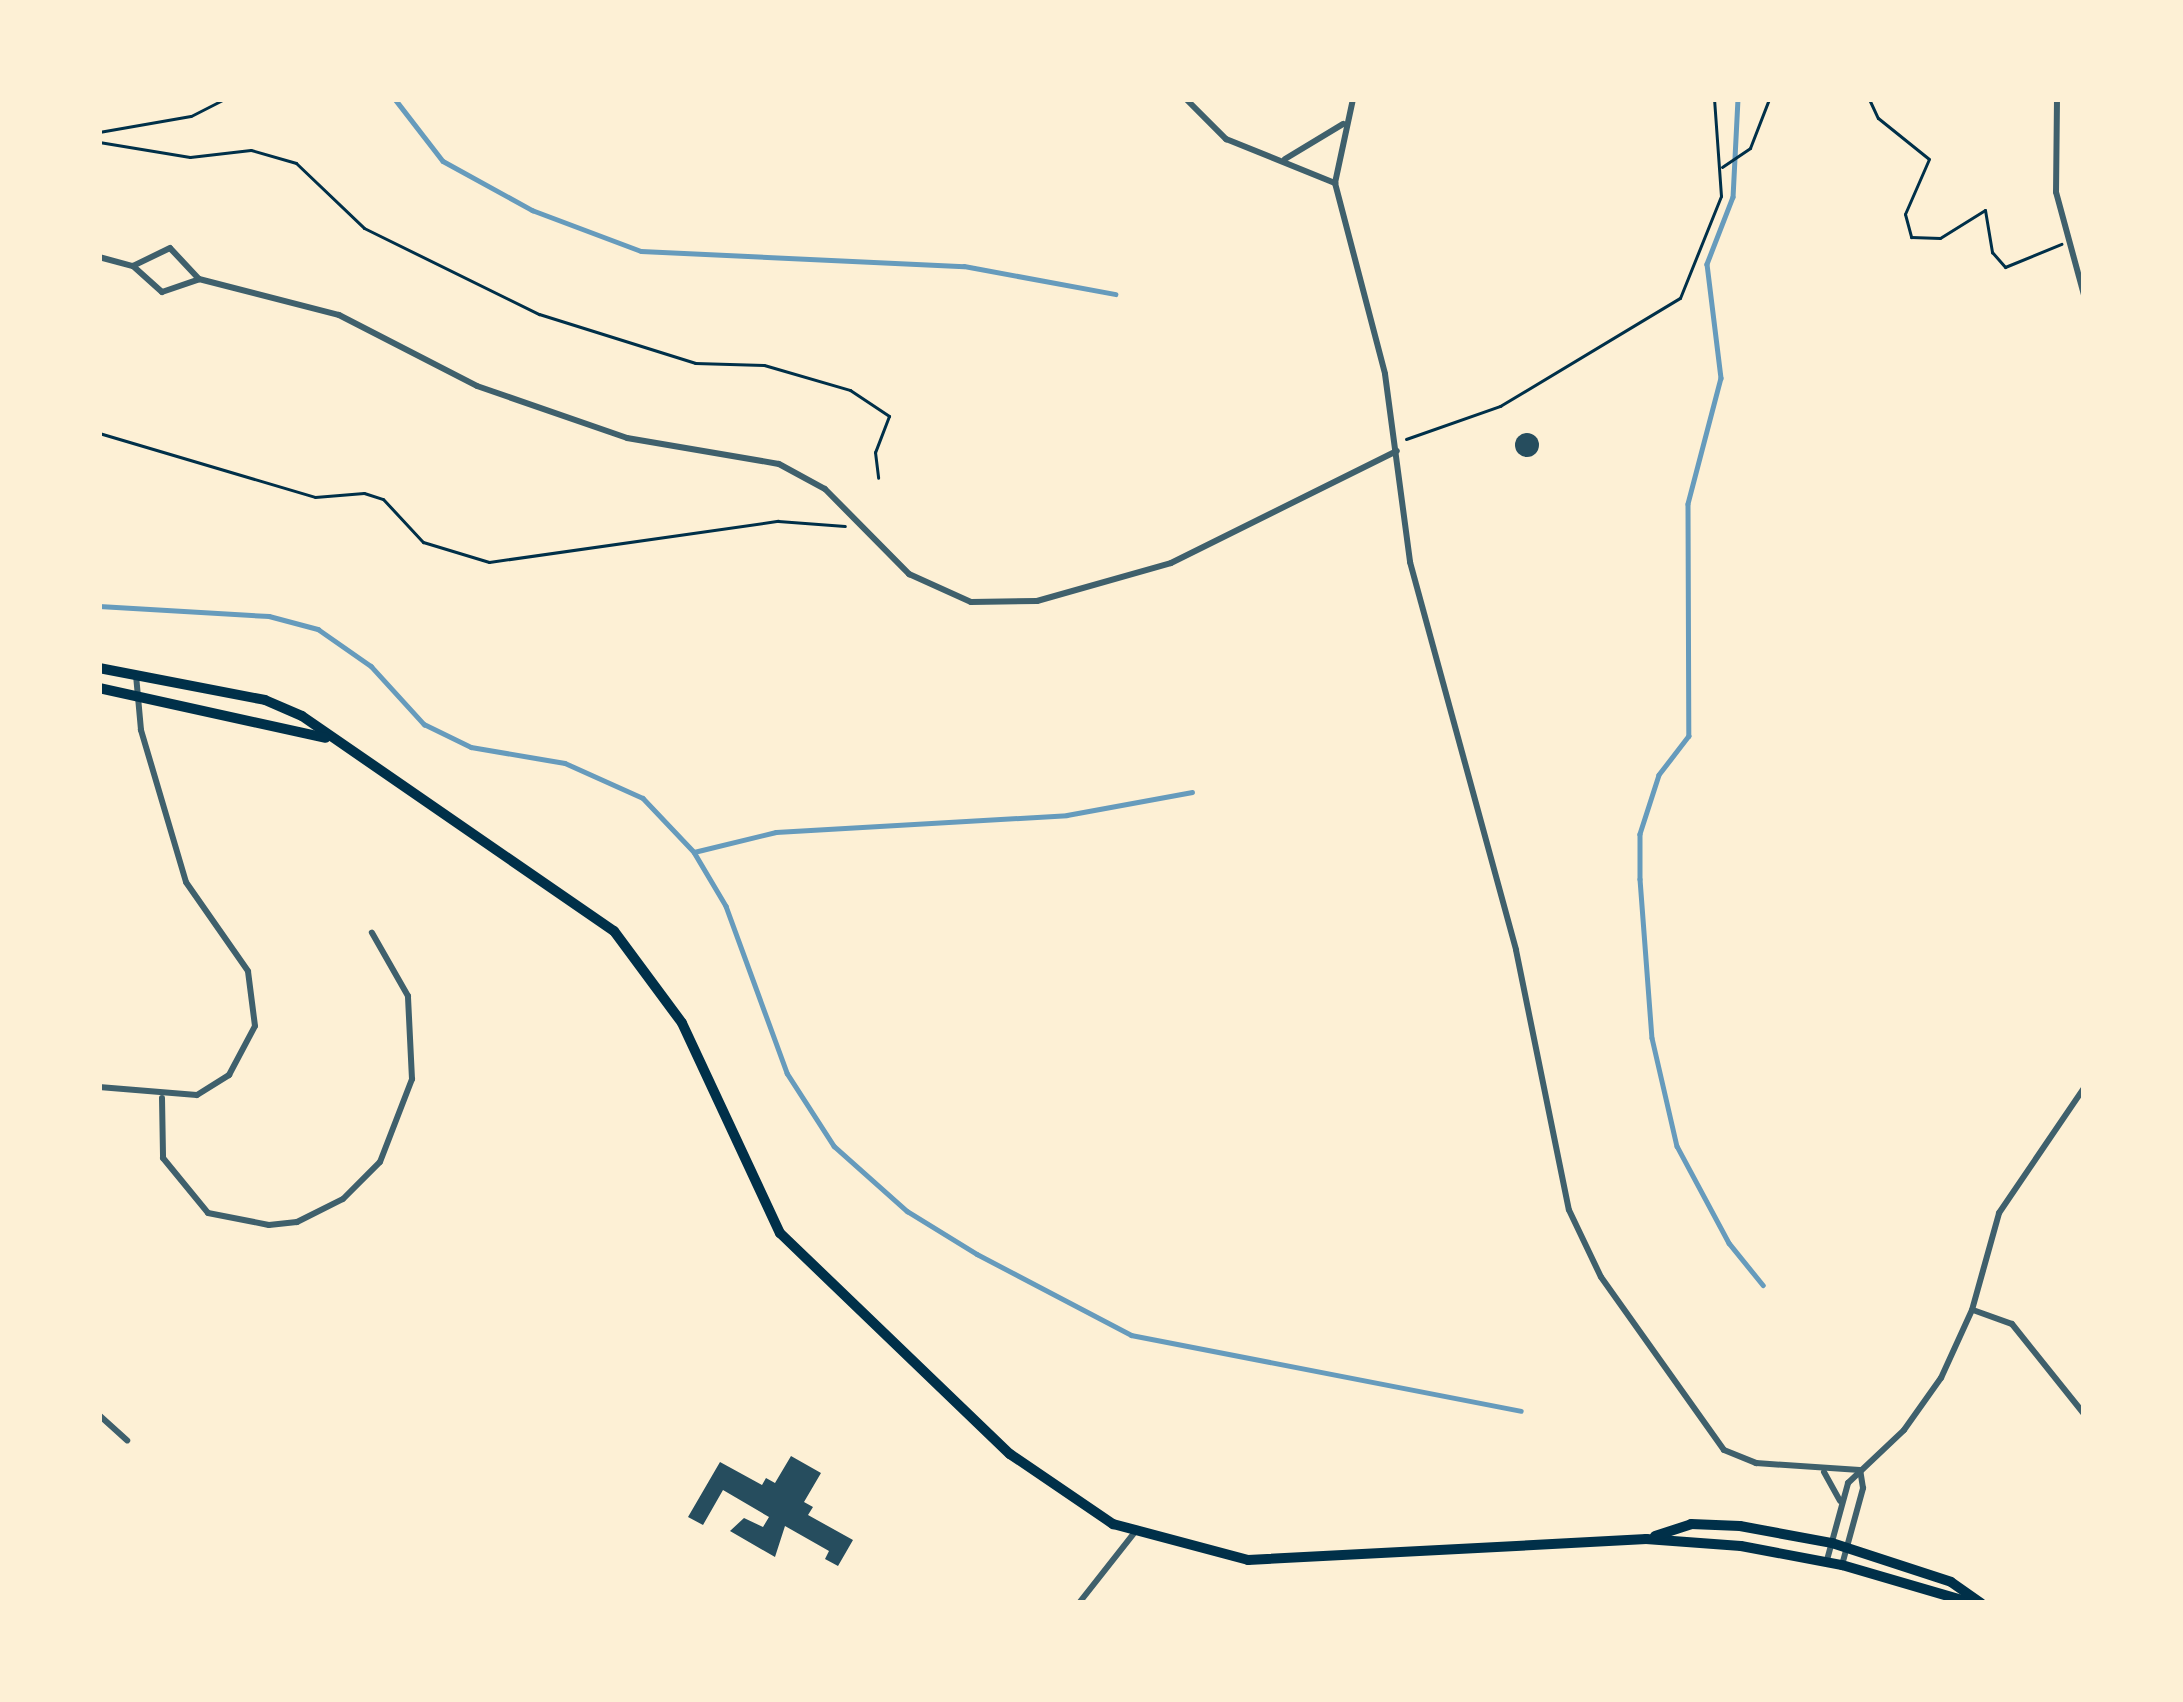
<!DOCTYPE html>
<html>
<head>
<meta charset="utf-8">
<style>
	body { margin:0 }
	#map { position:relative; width:2183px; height:1702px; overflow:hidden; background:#fdf0d5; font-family:Arial,sans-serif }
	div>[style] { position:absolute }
	.stream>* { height:4.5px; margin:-2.25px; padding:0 2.25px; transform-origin:2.25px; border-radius:2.25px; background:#669bbc }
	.building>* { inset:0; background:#264d5e }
	.round { border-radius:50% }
	.path>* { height:3px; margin:-1.5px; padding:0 1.5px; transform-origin:1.5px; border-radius:1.5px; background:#003049 }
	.minor>* { height:6px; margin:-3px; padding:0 3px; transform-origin:3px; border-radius:3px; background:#3f606c }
	.primary>* { height:10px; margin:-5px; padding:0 5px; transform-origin:5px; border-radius:5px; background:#003049 }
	span { translate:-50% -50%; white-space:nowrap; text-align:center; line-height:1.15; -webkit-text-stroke:9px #fdf0d5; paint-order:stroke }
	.frame { position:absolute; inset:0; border:102px solid #fdf0d5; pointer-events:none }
</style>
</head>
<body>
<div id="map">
	<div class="stream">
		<div style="left:395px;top:99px;width:78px;rotate:52.3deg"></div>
		<div style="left:443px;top:161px;width:102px;rotate:28.8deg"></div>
		<div style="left:532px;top:210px;width:116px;rotate:20.6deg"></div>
		<div style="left:641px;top:251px;width:323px;rotate:2.7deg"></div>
		<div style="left:964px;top:266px;width:154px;rotate:10.5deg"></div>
		<div style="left:1738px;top:99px;width:98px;rotate:92.9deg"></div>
		<div style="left:1733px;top:197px;width:72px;rotate:111.2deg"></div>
		<div style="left:1707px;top:264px;width:115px;rotate:83deg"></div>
		<div style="left:1721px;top:378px;width:130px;rotate:104.7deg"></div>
		<div style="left:1688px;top:504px;width:232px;rotate:89.8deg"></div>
		<div style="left:1689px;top:736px;width:49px;rotate:127.6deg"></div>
		<div style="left:1659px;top:775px;width:62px;rotate:107.9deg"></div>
		<div style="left:1640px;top:834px;width:45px;rotate:90deg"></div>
		<div style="left:1640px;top:879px;width:159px;rotate:85.7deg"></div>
		<div style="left:1652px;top:1038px;width:111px;rotate:77deg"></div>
		<div style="left:1677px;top:1146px;width:110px;rotate:61.8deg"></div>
		<div style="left:1729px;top:1243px;width:54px;rotate:51deg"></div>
		<div style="left:99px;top:606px;width:170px;rotate:3.4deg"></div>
		<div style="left:269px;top:616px;width:51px;rotate:14.9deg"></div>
		<div style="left:318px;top:629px;width:65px;rotate:34.9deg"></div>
		<div style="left:371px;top:666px;width:79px;rotate:47.6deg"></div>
		<div style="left:424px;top:724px;width:52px;rotate:26.1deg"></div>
		<div style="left:471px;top:747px;width:95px;rotate:9.7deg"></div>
		<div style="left:565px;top:763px;width:85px;rotate:24.2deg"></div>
		<div style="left:643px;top:798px;width:74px;rotate:46.6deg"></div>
		<div style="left:694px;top:852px;width:63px;rotate:59.3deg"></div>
		<div style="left:726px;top:906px;width:178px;rotate:69.9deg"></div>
		<div style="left:787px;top:1073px;width:87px;rotate:57.2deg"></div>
		<div style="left:834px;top:1146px;width:98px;rotate:41.7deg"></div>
		<div style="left:907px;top:1211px;width:82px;rotate:31.6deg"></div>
		<div style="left:977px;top:1254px;width:174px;rotate:27.7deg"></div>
		<div style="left:1131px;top:1335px;width:397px;rotate:11deg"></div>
		<div style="left:694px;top:852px;width:84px;rotate:-13.7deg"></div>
		<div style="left:776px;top:832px;width:291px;rotate:-3.3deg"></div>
		<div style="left:1067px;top:815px;width:127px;rotate:-10.4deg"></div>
	</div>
	<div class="building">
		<div class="round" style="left:1515px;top:433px;width:24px;height:24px"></div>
		<div style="clip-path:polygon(791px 1456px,821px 1473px,804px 1502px,813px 1507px,808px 1515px,853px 1540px,838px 1566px,825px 1559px,829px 1551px,785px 1526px,775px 1557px,730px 1531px,744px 1518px,763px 1527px,769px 1517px,723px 1490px,703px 1525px,688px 1517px,720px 1462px,762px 1485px,766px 1478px,775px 1483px)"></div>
	</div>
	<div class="path">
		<div style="left:1869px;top:99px;width:21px;rotate:65deg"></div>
		<div style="left:1878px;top:118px;width:65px;rotate:38.8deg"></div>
		<div style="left:1929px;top:159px;width:60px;rotate:113.6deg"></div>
		<div style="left:1905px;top:214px;width:24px;rotate:75deg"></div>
		<div style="left:1911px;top:237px;width:29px;rotate:2deg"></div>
		<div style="left:1940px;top:238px;width:53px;rotate:-31.9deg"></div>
		<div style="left:1985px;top:210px;width:43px;rotate:80.5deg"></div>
		<div style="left:1992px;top:252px;width:20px;rotate:49deg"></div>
		<div style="left:2005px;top:267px;width:61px;rotate:-22.3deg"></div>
		<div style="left:99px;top:132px;width:93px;rotate:-9.9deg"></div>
		<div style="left:191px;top:116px;width:38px;rotate:-27deg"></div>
		<div style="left:99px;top:142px;width:92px;rotate:9.4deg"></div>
		<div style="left:190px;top:157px;width:61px;rotate:-6.5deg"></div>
		<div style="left:251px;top:150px;width:47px;rotate:16.1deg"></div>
		<div style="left:296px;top:163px;width:94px;rotate:43.7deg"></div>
		<div style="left:364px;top:228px;width:195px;rotate:26.2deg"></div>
		<div style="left:539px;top:314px;width:164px;rotate:17.4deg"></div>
		<div style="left:695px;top:363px;width:69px;rotate:1.7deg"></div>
		<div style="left:764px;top:365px;width:90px;rotate:16.2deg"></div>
		<div style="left:850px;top:390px;width:47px;rotate:33.7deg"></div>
		<div style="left:889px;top:416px;width:39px;rotate:111deg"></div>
		<div style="left:875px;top:452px;width:26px;rotate:83deg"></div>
		<div style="left:1722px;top:167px;width:34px;rotate:-34deg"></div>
		<div style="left:1750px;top:148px;width:53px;rotate:-68.8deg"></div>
		<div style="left:99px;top:433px;width:225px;rotate:16.5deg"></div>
		<div style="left:315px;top:497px;width:49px;rotate:-4.7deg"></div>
		<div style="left:364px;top:493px;width:20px;rotate:18deg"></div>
		<div style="left:383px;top:499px;width:59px;rotate:47.1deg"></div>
		<div style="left:423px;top:542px;width:69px;rotate:16.9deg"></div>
		<div style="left:489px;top:562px;width:292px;rotate:-8.1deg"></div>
		<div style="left:778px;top:521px;width:67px;rotate:4.3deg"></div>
		<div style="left:1406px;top:439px;width:100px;rotate:-19.3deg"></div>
		<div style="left:1500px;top:406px;width:210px;rotate:-31deg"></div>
		<div style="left:1680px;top:298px;width:110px;rotate:-68.1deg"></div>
		<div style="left:1721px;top:196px;width:97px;rotate:-94.1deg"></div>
	</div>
	<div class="minor">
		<div style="left:1186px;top:99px;width:57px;rotate:45deg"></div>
		<div style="left:1226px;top:139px;width:118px;rotate:22deg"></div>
		<div style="left:1353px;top:99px;width:86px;rotate:102.1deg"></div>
		<div style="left:1335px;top:183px;width:197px;rotate:75.3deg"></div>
		<div style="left:1385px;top:374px;width:190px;rotate:82.4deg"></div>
		<div style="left:1410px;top:562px;width:402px;rotate:74.7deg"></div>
		<div style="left:1516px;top:950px;width:265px;rotate:78.5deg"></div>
		<div style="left:1569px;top:1210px;width:74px;rotate:64.5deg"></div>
		<div style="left:1601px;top:1277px;width:212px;rotate:54.6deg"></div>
		<div style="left:1724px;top:1450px;width:35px;rotate:22deg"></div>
		<div style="left:1756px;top:1463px;width:104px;rotate:3.9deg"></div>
		<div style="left:2057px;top:99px;width:93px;rotate:90.6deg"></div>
		<div style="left:2056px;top:192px;width:107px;rotate:74.8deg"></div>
		<div style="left:1285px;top:159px;width:68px;rotate:-31.1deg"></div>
		<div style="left:99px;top:257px;width:35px;rotate:15deg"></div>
		<div style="left:133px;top:266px;width:39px;rotate:42deg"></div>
		<div style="left:162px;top:292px;width:39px;rotate:-19deg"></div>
		<div style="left:199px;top:279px;width:42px;rotate:-133.1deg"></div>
		<div style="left:170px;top:248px;width:41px;rotate:154.1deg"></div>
		<div style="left:199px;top:279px;width:145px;rotate:14.4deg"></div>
		<div style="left:339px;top:315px;width:155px;rotate:27.2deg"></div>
		<div style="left:477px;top:386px;width:159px;rotate:19.1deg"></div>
		<div style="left:627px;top:438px;width:154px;rotate:9.7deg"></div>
		<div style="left:779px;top:464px;width:52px;rotate:28.5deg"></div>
		<div style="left:825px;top:489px;width:120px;rotate:45.3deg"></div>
		<div style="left:909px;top:574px;width:68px;rotate:24.3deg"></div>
		<div style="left:971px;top:602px;width:66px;rotate:-0.9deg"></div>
		<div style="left:1037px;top:601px;width:139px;rotate:-15.8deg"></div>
		<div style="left:1171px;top:563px;width:252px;rotate:-26.4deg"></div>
		<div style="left:99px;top:1087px;width:98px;rotate:4.7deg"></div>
		<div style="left:197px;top:1095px;width:38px;rotate:-32deg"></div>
		<div style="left:229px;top:1075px;width:55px;rotate:-62deg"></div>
		<div style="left:255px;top:1026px;width:55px;rotate:-97.3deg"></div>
		<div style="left:248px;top:971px;width:108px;rotate:-124.9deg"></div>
		<div style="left:186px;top:882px;width:159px;rotate:-106.5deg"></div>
		<div style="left:141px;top:730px;width:55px;rotate:-95.2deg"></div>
		<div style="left:162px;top:1098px;width:60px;rotate:89deg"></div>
		<div style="left:163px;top:1158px;width:71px;rotate:50.7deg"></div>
		<div style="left:208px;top:1213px;width:62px;rotate:11.1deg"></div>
		<div style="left:269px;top:1225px;width:28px;rotate:-6deg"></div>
		<div style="left:297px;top:1222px;width:51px;rotate:-26.6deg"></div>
		<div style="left:343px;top:1199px;width:52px;rotate:-45deg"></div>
		<div style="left:380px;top:1162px;width:89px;rotate:-68.9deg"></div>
		<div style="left:412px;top:1079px;width:83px;rotate:-92.8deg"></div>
		<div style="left:408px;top:996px;width:73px;rotate:-119.7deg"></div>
		<div style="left:1973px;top:1310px;width:41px;rotate:19.7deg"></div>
		<div style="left:2012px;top:1324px;width:115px;rotate:51.3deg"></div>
		<div style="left:99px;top:1415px;width:38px;rotate:42deg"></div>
		<div style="left:1824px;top:1472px;width:33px;rotate:61deg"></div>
		<div style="left:1827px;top:1560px;width:80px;rotate:-74.7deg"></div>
		<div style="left:1848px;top:1483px;width:77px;rotate:-43.4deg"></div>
		<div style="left:1904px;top:1430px;width:64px;rotate:-54.6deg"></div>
		<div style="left:1941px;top:1378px;width:75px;rotate:-65.5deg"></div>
		<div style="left:1972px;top:1310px;width:101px;rotate:-74.4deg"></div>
		<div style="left:1999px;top:1213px;width:151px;rotate:-55.8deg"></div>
		<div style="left:1842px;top:1565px;width:80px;rotate:-74.7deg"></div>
		<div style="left:1863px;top:1488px;width:18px;rotate:-99deg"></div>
		<div style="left:1079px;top:1603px;width:89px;rotate:-51.8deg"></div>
	</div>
	<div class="primary">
		<div style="left:99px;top:668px;width:169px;rotate:10.9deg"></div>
		<div style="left:265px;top:700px;width:40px;rotate:23.4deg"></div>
		<div style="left:302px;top:716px;width:379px;rotate:34.6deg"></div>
		<div style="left:614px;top:931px;width:114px;rotate:53.5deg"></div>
		<div style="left:682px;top:1023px;width:232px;rotate:65deg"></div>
		<div style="left:780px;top:1233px;width:319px;rotate:43.9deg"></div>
		<div style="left:1010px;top:1454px;width:125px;rotate:34.2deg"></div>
		<div style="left:1113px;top:1524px;width:140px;rotate:14.9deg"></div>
		<div style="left:1248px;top:1560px;width:399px;rotate:-3deg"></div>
		<div style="left:1646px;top:1539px;width:95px;rotate:4.2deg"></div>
		<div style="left:1741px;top:1546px;width:103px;rotate:10.7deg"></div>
		<div style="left:1842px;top:1565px;width:135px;rotate:16.3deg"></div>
		<div style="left:99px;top:688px;width:232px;rotate:12.4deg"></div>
		<div style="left:1655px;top:1536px;width:38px;rotate:-18deg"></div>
		<div style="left:1691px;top:1524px;width:49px;rotate:2.3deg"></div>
		<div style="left:1740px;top:1526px;width:94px;rotate:10.5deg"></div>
		<div style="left:1832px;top:1543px;width:125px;rotate:18.1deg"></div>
		<div style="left:1951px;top:1582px;width:37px;rotate:35deg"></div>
	</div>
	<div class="frame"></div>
</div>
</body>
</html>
